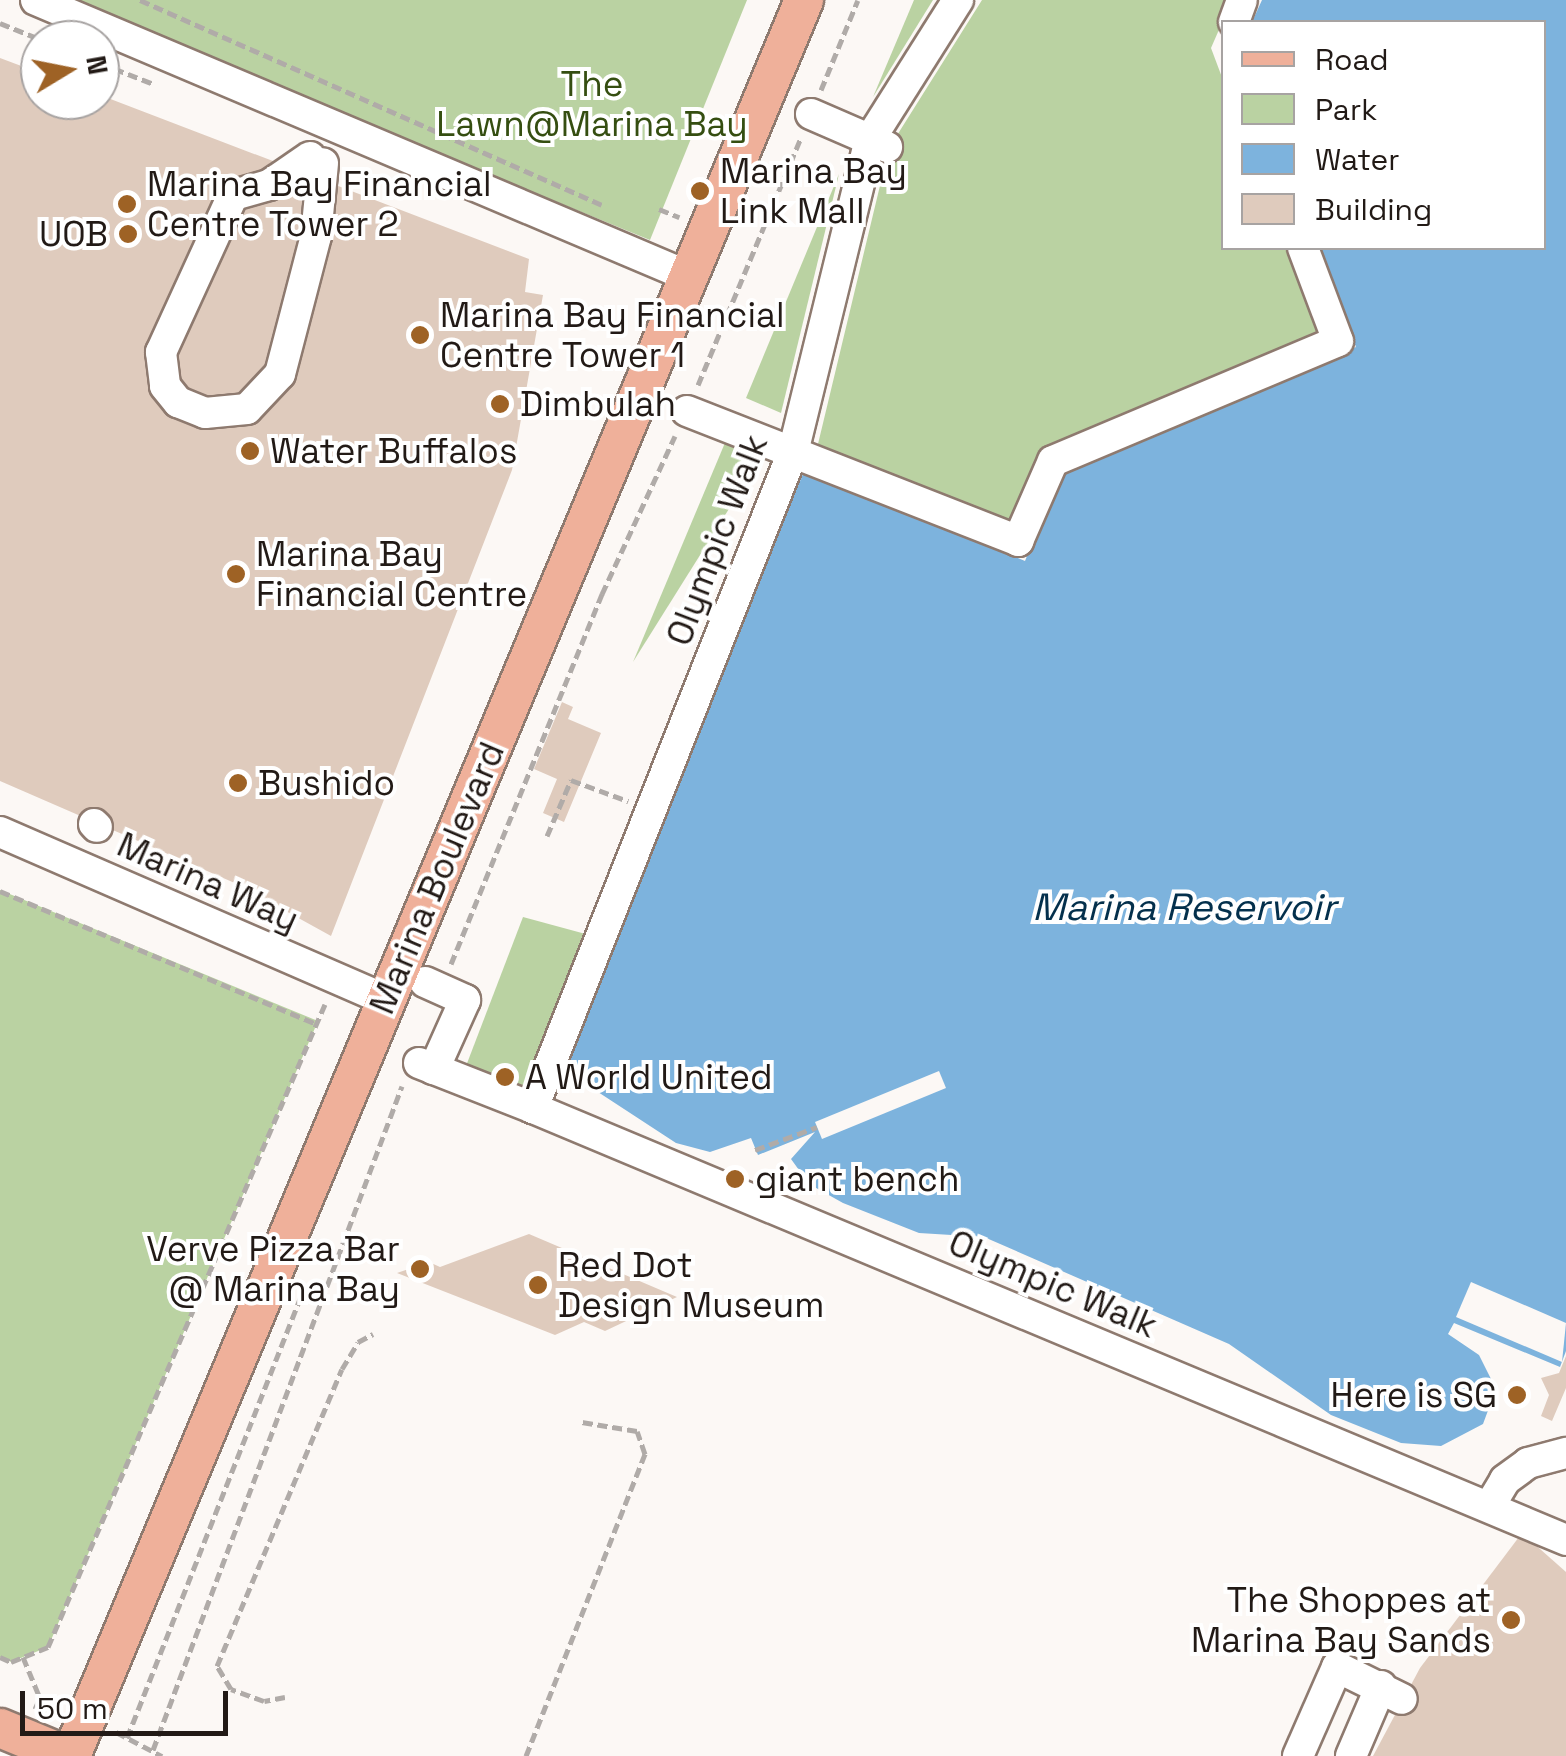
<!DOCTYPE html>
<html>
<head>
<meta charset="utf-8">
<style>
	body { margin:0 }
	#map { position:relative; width:1566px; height:1756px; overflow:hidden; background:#fcf8f5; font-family:"Space Grotesk",sans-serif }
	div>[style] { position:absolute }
	.green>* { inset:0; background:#bad2a2 }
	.water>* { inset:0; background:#7db3dd }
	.pier>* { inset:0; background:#fcf8f5 }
	.building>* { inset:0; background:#dfcbbd }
	.path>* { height:5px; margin-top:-2.5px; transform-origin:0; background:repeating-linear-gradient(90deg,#b0aba8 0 10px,transparent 0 15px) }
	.roads { filter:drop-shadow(2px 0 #8e7a6f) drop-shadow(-2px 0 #8e7a6f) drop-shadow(0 2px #8e7a6f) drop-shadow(0 -2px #8e7a6f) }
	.minor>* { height:30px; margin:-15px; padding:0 15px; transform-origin:15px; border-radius:15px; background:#fff }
	.major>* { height:38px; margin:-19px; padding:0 19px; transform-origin:19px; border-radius:19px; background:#efb09a }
	.dots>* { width:28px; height:28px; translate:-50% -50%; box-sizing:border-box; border:5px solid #fff; border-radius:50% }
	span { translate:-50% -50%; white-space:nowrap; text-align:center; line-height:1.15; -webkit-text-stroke:8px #fff; paint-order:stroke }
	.park-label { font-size:35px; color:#354e11 }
	.poi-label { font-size:35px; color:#221a16 }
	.left { translate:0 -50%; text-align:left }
	.right { translate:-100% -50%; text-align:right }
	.street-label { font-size:35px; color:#221a16 }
	.water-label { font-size:38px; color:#04304c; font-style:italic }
	.legend { position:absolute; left:1221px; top:20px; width:325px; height:230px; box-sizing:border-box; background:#fff; border:2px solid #a7a3a2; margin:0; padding:12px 18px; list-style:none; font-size:30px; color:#221a16 }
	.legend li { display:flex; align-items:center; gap:20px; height:50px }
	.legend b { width:50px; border:2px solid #a7a3a2 }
	.north { position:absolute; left:20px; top:20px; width:100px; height:100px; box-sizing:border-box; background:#fff; border:2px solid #a7a3a2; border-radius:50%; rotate:80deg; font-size:28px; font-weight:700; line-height:40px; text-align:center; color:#221a16 }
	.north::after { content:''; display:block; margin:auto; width:35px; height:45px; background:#9e6225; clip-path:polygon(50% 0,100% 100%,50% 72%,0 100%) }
	.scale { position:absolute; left:20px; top:1691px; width:208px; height:45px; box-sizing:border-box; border:5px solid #221a16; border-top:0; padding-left:12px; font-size:30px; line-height:35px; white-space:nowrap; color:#221a16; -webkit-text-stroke:8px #fff; paint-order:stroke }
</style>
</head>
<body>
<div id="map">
	<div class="green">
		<div style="clip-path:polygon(63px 0,747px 0,650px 240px)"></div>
		<div style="clip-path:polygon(914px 0,933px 0,873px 97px)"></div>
		<div style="clip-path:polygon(982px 0,1232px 0,1211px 48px,1223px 80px,1224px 248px,1289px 248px,1322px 333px,1042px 449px,1011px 525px,818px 444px,889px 148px)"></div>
		<div style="clip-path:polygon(839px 174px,781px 413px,746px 398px)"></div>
		<div style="clip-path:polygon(727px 438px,764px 453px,633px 662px)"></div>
		<div style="clip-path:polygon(0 890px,318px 1021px,48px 1647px,11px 1662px,0 1657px)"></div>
		<div style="clip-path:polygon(523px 917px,604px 939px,533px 1108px,466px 1066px)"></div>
	</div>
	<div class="water">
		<div style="clip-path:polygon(1262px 0,1566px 0,1566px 1351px,1560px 1367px,1454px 1323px,1448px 1334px,1479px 1355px,1496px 1389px,1483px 1424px,1441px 1446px,1401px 1443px,1331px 1415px,1229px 1344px,984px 1237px,919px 1233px,843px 1203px,809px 1184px,791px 1159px,815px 1132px,758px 1155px,751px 1138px,710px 1152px,676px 1143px,598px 1092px,563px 1052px,805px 469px,1025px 561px,1062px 471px,1356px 347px,1318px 248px,1544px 248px,1544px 22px,1252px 22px)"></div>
	</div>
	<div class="pier">
		<div style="clip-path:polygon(939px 1071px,946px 1088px,822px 1139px,815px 1122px)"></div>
		<div style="clip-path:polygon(1471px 1282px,1566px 1323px,1562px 1362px,1456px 1317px)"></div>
	</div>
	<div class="building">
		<div style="clip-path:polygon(0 58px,40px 73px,40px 100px,100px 95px,529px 259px,525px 292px,543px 295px,512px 470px,331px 936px,237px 884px,0 781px)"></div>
		<div style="clip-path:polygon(562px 702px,573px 707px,568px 719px,601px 733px,564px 822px,543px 813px,557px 779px,534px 769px)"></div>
		<div style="clip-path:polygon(529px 1234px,677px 1297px,605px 1331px,584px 1322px,555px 1335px,397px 1273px,429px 1262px,440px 1267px)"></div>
		<div style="clip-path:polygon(1566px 1356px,1566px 1388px,1552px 1421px,1541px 1416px,1549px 1395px,1541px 1378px,1559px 1373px)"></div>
		<div style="clip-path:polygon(1522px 1533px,1566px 1572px,1566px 1756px,1373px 1756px,1420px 1668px)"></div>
	</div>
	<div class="path">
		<div style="left:140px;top:0;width:505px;rotate:23.93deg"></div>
		<div style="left:0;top:23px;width:45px;rotate:22deg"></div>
		<div style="left:100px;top:63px;width:58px;rotate:21.3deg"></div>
		<div style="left:821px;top:90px;width:97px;rotate:-67.7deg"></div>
		<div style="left:659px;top:209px;width:22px;rotate:22deg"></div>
		<div style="left:698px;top:385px;width:269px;rotate:-67.4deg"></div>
		<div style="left:547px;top:836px;width:61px;rotate:-66.8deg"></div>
		<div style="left:571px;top:780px;width:61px;rotate:20.2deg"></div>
		<div style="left:0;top:891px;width:344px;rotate:22.8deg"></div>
		<div style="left:451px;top:964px;width:400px;rotate:-67.8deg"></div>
		<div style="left:602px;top:594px;width:174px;rotate:-65.2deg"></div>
		<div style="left:755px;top:1150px;width:66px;rotate:-20.4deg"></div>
		<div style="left:0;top:1657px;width:12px;rotate:24deg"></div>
		<div style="left:11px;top:1662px;width:40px;rotate:-22deg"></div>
		<div style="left:48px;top:1647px;width:700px;rotate:-66.69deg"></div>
		<div style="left:23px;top:1657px;width:44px;rotate:67.5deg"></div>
		<div style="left:285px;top:1697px;width:21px;rotate:169deg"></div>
		<div style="left:264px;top:1701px;width:35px;rotate:-160deg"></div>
		<div style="left:231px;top:1689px;width:27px;rotate:-121deg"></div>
		<div style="left:217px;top:1666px;width:322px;rotate:-67.2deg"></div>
		<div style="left:342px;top:1369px;width:31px;rotate:-59deg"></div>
		<div style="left:358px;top:1342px;width:17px;rotate:-28deg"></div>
		<div style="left:35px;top:1709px;width:12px;rotate:-66deg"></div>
		<div style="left:40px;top:1698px;width:22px;rotate:24deg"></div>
		<div style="left:116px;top:1732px;width:52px;rotate:27.6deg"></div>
		<div style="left:127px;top:1738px;width:477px;rotate:-68.5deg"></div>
		<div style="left:153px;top:1750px;width:709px;rotate:-69.44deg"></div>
		<div style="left:526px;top:1756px;width:325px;rotate:-68.5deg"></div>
		<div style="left:645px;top:1454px;width:24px;rotate:-109deg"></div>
		<div style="left:637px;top:1431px;width:56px;rotate:-170.7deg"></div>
	</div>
	<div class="roads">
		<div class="minor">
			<div style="left:36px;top:0;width:708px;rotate:22.94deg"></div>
			<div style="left:958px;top:0;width:165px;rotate:122.3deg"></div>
			<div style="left:870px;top:139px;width:319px;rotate:103.8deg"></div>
			<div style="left:794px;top:449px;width:709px;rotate:111.61deg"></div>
			<div style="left:533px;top:1108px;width:1120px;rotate:22.69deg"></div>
			<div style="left:1234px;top:22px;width:23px;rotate:-70deg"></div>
			<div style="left:811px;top:114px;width:83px;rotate:23.5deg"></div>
			<div style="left:310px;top:157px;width:50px;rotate:145.7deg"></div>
			<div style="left:269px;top:185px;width:37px;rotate:164deg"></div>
			<div style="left:233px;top:195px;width:173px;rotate:114.6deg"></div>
			<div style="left:161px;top:352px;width:34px;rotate:83deg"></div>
			<div style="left:165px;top:386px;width:21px;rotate:51deg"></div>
			<div style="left:178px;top:402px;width:29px;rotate:22deg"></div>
			<div style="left:205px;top:413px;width:42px;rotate:-5.4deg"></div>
			<div style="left:247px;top:409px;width:48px;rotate:-46.7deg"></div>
			<div style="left:280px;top:374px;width:143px;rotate:-75.4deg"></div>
			<div style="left:316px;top:236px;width:73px;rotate:-84.5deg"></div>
			<div style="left:687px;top:411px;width:356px;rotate:21.4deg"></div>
			<div style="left:1018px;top:541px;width:87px;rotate:-66.4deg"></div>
			<div style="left:1053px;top:461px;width:309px;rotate:-22.8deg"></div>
			<div style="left:1338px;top:341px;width:99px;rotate:-110.6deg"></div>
			<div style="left:94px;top:824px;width:4px;rotate:45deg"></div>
			<div style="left:0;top:832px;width:421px;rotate:23.5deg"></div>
			<div style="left:425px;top:982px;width:44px;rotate:24.2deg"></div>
			<div style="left:465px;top:1000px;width:76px;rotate:114.2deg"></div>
			<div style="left:419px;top:1063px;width:123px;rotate:21.5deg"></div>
			<div style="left:1489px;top:1507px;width:31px;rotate:-59deg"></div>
			<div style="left:1505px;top:1480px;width:29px;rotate:-36deg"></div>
			<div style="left:1528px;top:1463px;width:39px;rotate:-15deg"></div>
			<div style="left:1298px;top:1756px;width:97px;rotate:-66.3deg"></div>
			<div style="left:1337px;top:1667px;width:72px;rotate:26.2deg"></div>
			<div style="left:1351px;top:1756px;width:76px;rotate:-66.8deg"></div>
		</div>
		<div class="major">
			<div style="left:0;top:1728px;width:74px;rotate:22.4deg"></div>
			<div style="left:71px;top:1756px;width:1903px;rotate:-67.34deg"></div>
		</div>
	</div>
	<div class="dots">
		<div style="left:700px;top:191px;background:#9e6225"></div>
		<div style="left:127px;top:204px;background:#9e6225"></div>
		<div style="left:128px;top:234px;background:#9e6225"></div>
		<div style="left:420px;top:335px;background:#9e6225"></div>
		<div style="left:500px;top:404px;background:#9e6225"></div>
		<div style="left:250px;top:451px;background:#9e6225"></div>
		<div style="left:236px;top:574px;background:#9e6225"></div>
		<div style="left:238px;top:783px;background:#9e6225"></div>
		<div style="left:505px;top:1077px;background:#9e6225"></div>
		<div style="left:735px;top:1179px;background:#9e6225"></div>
		<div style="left:420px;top:1269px;background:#9e6225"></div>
		<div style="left:538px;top:1285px;background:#9e6225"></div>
		<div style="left:1517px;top:1395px;background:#9e6225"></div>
		<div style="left:1511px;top:1620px;background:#9e6225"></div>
	</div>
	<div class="park-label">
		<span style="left:592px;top:104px">The<br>Lawn@Marina Bay</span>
	</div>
	<div class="poi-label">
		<span class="left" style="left:720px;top:191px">Marina Bay<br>Link Mall</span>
		<span class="left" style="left:147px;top:204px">Marina Bay Financial<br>Centre Tower 2</span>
		<span class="right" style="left:108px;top:234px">UOB</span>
		<span class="left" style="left:440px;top:335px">Marina Bay Financial<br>Centre Tower 1</span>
		<span class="left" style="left:520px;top:404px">Dimbulah</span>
		<span class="left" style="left:270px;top:451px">Water Buffalos</span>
		<span class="left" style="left:256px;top:574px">Marina Bay<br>Financial Centre</span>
		<span class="left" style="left:258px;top:783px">Bushido</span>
		<span class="left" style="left:525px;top:1077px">A World United</span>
		<span class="left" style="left:755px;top:1179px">giant bench</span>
		<span class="right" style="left:400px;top:1269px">Verve Pizza Bar<br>@ Marina Bay</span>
		<span class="left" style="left:558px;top:1285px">Red Dot<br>Design Museum</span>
		<span class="right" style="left:1497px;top:1395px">Here is SG</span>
		<span class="right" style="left:1491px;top:1620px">The Shoppes at<br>Marina Bay Sands</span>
	</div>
	<div class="street-label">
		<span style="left:717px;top:540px;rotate:-69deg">Olympic Walk</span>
		<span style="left:437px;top:878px;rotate:-67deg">Marina Boulevard</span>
		<span style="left:208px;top:882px;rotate:24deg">Marina Way</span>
		<span style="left:1053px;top:1284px;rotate:23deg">Olympic Walk</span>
	</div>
	<div class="water-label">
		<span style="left:1184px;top:908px">Marina Reservoir</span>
	</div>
	<ul class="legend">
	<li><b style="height:12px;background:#efb09a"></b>Road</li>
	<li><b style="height:28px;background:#bad2a2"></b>Park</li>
	<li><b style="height:28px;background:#7db3dd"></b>Water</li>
	<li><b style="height:28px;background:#dfcbbd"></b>Building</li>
	</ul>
	<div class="north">N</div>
	<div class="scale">50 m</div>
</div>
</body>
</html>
